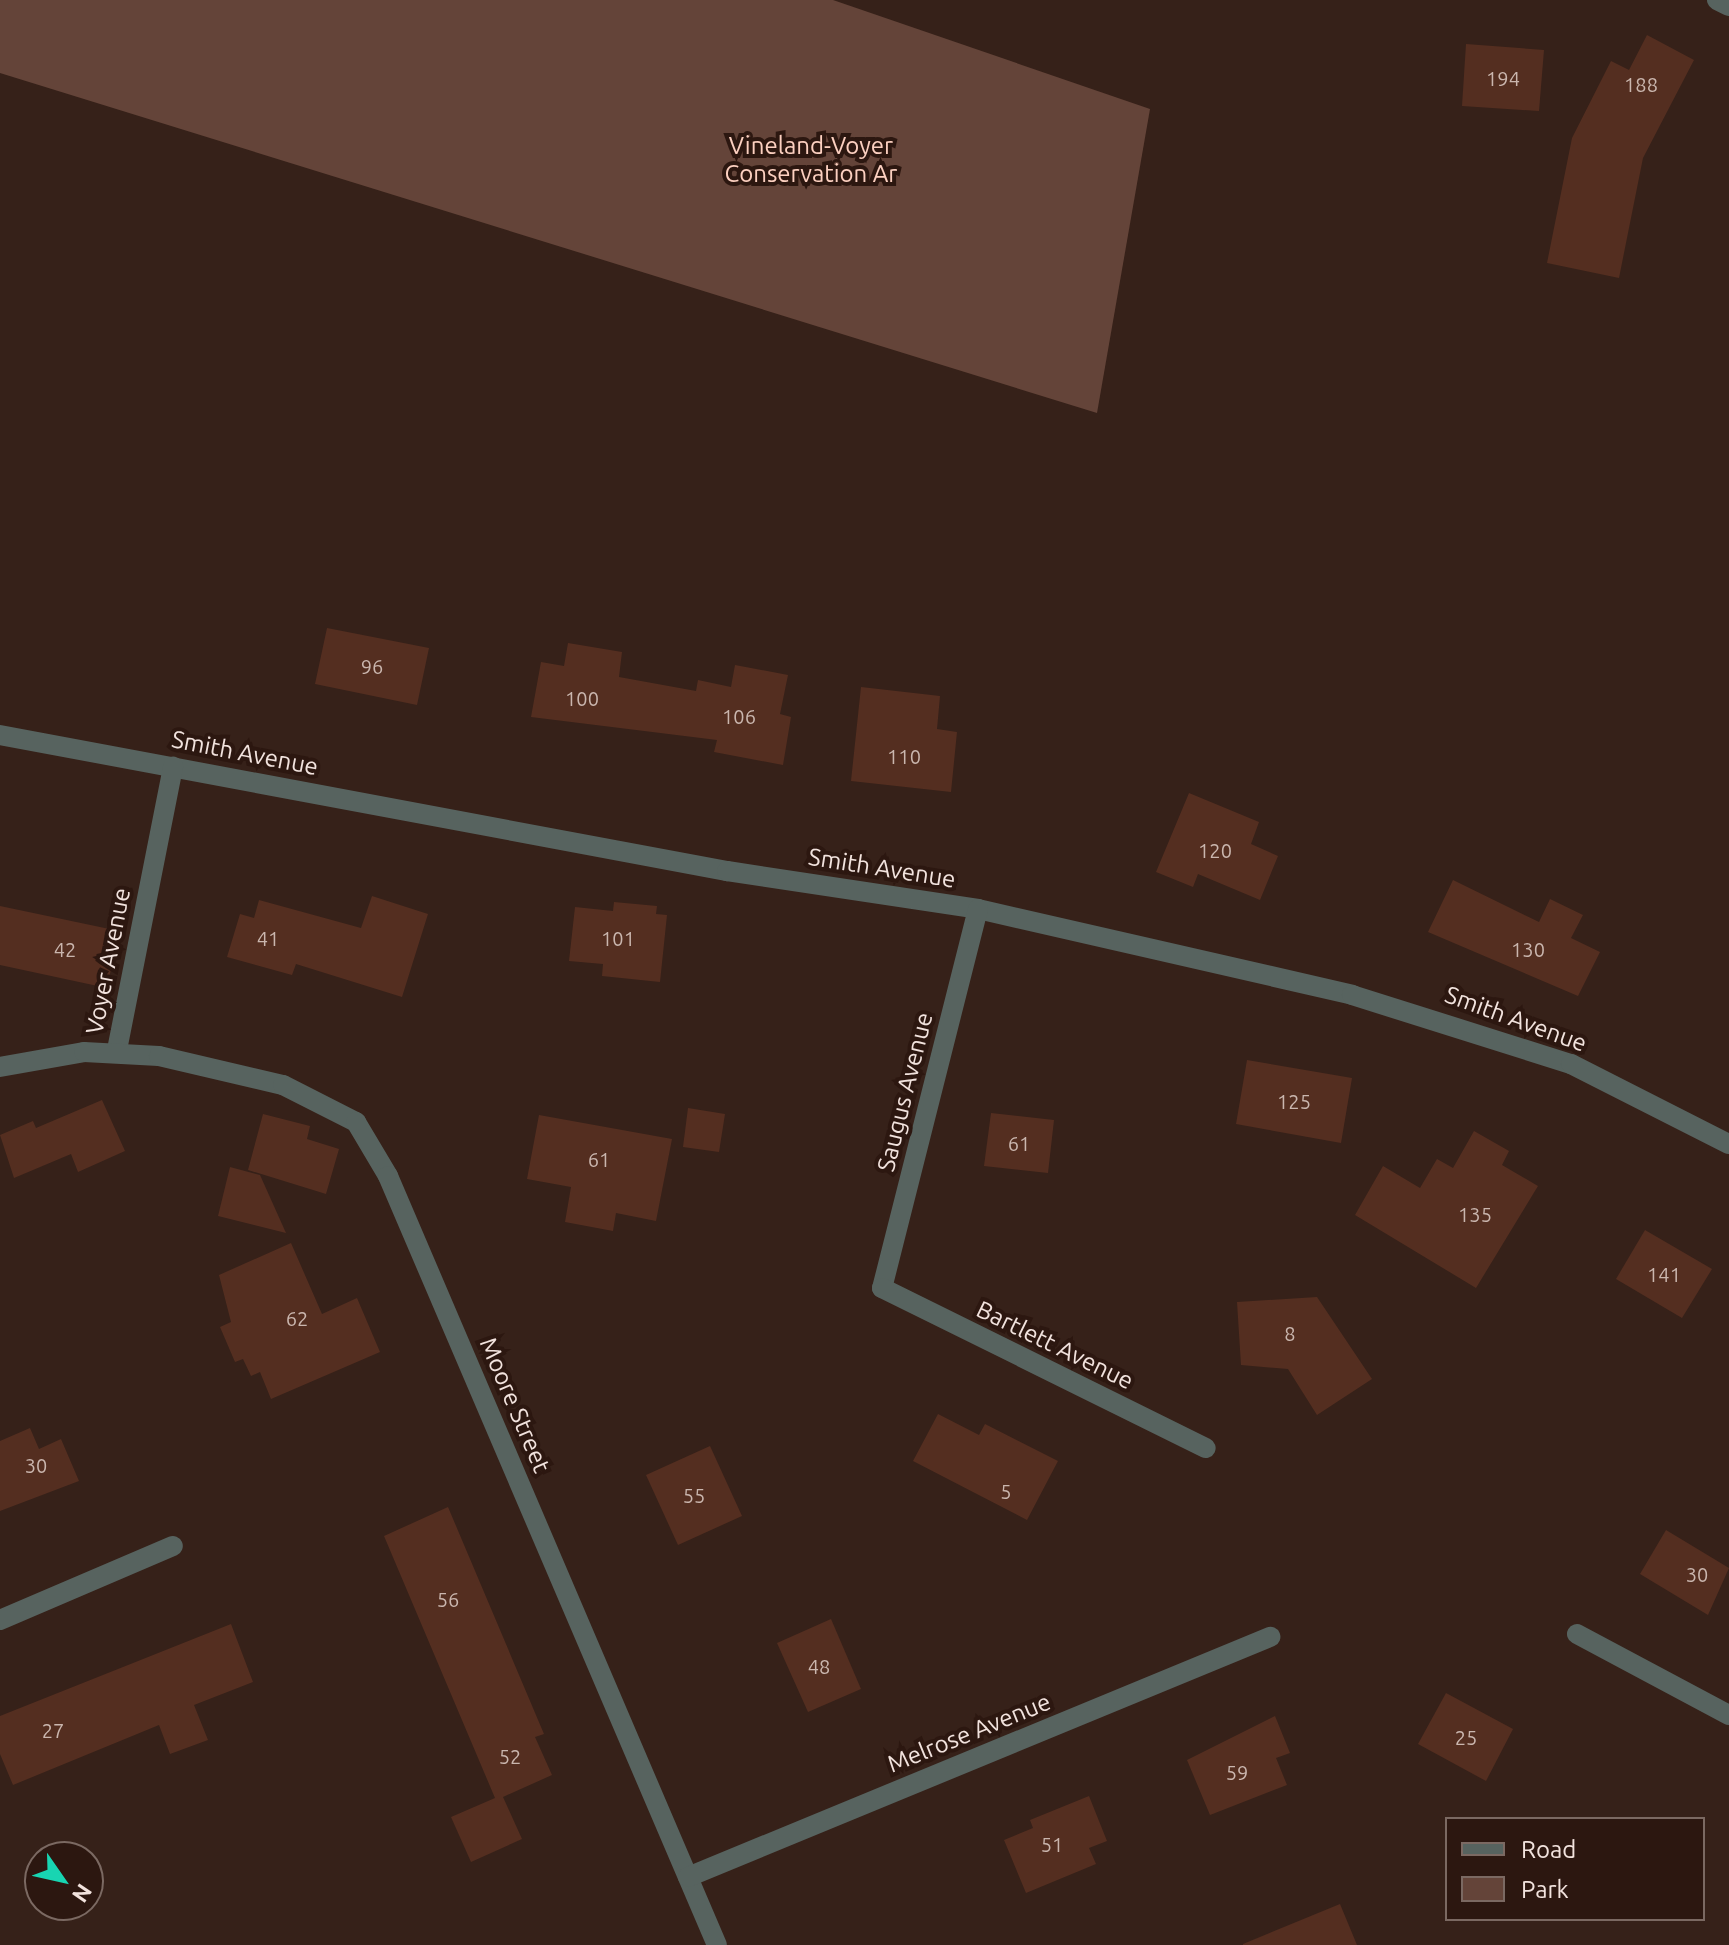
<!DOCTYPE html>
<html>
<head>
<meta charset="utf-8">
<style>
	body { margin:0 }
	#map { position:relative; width:1729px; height:1945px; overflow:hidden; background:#362119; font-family:Ubuntu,sans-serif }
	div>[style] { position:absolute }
	.green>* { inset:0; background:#644439 }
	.building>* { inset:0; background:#542e20 }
	.minor>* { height:20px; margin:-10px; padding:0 10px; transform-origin:10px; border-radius:10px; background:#57635f }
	span { translate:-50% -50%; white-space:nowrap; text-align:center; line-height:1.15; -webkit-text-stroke:8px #2c1710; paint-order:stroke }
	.number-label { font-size:20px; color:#cab6ae }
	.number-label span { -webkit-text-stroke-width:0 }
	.park-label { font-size:24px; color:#fcd0c0 }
	.street-label { font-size:24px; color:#f2e3de }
	.legend { position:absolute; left:1445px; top:1817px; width:260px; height:104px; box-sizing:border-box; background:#2c1710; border:2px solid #7b6962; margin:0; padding:10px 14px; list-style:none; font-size:24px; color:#f2e3de }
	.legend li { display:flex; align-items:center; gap:16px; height:40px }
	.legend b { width:40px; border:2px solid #7b6962 }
	.north { position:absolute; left:24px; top:1841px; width:80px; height:80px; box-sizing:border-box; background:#2c1710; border:2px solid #7b6962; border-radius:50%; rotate:124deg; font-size:22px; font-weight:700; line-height:32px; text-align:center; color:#f2e3de }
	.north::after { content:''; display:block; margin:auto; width:28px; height:36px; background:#18d5b2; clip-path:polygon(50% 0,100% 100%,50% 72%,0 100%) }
</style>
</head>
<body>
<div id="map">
	<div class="green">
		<div style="clip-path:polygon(0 0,833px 0,1150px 109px,1097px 413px,0 73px)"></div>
	</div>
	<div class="building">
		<div style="clip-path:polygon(1647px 35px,1694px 60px,1643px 158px,1619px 278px,1547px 263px,1572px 138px,1611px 61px,1629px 70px)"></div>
		<div style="clip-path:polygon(1466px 44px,1544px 50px,1539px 111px,1462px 106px)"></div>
		<div style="clip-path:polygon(327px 628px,429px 648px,417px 705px,315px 684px)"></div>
		<div style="clip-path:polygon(568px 643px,622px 652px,619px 677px,696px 691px,698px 680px,731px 687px,735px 665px,788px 675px,780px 714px,791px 717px,783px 765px,714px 752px,717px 740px,531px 717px,541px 662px,564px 666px)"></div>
		<div style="clip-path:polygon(861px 687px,940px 696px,937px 729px,957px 732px,951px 792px,851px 781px)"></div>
		<div style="clip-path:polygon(1189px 793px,1259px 822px,1251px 844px,1278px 856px,1260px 900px,1198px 874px,1193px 887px,1156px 872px)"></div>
		<div style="clip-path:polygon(1453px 880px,1539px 922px,1550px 899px,1583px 915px,1571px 938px,1600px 952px,1578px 996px,1428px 932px)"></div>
		<div style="clip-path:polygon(372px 896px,428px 914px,402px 997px,296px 964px,292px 975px,227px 957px,240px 914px,254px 918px,259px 900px,361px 928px)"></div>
		<div style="clip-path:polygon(614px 902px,657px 906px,656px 914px,667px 915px,660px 982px,602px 976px,603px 964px,569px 961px,575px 907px,613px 911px)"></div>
		<div style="clip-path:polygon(0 906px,119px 931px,107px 988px,0 965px)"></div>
		<div style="clip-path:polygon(1247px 1060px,1352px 1078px,1341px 1143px,1236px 1124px)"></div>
		<div style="clip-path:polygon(102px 1100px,125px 1151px,78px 1172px,71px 1154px,14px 1178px,0 1135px,33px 1121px,36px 1128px)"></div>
		<div style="clip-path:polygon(688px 1108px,725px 1114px,719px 1152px,683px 1147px)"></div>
		<div style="clip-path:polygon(991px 1113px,1054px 1120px,1048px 1173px,984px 1166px)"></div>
		<div style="clip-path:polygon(263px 1114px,310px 1126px,307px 1139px,339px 1149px,326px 1194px,248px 1170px)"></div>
		<div style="clip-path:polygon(539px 1115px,672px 1139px,656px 1221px,616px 1213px,613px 1231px,565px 1222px,571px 1187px,527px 1179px)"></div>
		<div style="clip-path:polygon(1474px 1131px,1509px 1151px,1502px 1165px,1538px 1186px,1476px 1288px,1355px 1215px,1383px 1166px,1420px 1188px,1437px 1159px,1453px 1168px)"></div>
		<div style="clip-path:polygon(230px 1167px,260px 1175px,286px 1233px,218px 1216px)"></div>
		<div style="clip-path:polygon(1645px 1230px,1712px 1269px,1682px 1318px,1616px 1279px)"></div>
		<div style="clip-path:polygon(291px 1243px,322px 1314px,357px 1298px,380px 1352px,271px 1399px,260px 1372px,251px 1376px,243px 1359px,235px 1362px,220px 1327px,231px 1322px,219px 1275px)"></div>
		<div style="clip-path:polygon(1317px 1297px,1372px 1379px,1317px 1415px,1288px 1369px,1241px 1365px,1237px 1302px)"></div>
		<div style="clip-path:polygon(938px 1414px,979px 1435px,985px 1424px,1058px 1461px,1027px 1520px,913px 1461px)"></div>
		<div style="clip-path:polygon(30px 1428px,39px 1449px,61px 1439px,79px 1481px,0 1511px,0 1441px)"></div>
		<div style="clip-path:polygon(710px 1446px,742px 1516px,678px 1545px,646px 1475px)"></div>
		<div style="clip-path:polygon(448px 1507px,544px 1734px,535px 1737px,552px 1775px,503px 1797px,522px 1839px,471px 1862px,451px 1817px,495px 1798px,384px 1536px)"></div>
		<div style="clip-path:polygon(1666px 1530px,1729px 1568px,1708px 1615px,1640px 1574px)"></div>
		<div style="clip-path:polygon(831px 1619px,861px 1689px,808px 1712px,777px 1643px)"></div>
		<div style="clip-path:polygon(231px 1624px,253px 1682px,194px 1705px,208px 1740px,170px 1754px,159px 1725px,13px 1785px,0 1754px,0 1716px)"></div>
		<div style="clip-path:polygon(1446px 1693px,1513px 1729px,1486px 1781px,1418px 1744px)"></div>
		<div style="clip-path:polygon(1275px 1716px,1290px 1753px,1276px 1758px,1287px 1785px,1210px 1815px,1187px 1760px)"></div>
		<div style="clip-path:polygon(1089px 1796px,1107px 1841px,1089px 1848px,1096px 1864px,1026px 1893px,1004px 1840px,1033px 1828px,1030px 1820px)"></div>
		<div style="clip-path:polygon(1340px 1904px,1357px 1945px,1243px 1945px,1243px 1944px)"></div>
	</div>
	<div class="minor">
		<div style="left:1717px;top:0;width:13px;rotate:27deg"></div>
		<div style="left:0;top:735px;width:740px;rotate:10.6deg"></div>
		<div style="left:727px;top:871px;width:254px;rotate:8.6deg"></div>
		<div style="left:978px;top:909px;width:384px;rotate:12.9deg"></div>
		<div style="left:1352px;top:995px;width:230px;rotate:17.5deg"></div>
		<div style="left:1571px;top:1064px;width:177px;rotate:26.9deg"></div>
		<div style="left:978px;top:909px;width:391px;rotate:104.2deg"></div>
		<div style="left:882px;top:1288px;width:361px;rotate:26.3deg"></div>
		<div style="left:117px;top:1050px;width:289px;rotate:-78.8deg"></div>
		<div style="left:0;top:1067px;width:85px;rotate:-10.1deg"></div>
		<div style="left:84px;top:1052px;width:75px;rotate:3.1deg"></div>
		<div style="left:159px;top:1056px;width:127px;rotate:13.2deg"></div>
		<div style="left:283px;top:1085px;width:82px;rotate:26.9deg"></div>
		<div style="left:356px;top:1122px;width:63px;rotate:59.3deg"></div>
		<div style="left:388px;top:1176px;width:836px;rotate:66.84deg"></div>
		<div style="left:0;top:1620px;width:188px;rotate:-23.2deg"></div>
		<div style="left:1577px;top:1634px;width:172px;rotate:28.1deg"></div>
		<div style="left:688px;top:1877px;width:630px;rotate:-22.41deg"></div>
	</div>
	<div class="number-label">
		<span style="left:1503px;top:78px">194</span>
		<span style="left:1641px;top:84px">188</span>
		<span style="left:372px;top:666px">96</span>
		<span style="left:582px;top:698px">100</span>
		<span style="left:739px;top:716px">106</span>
		<span style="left:904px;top:756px">110</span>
		<span style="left:1215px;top:850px">120</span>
		<span style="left:268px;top:938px">41</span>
		<span style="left:618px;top:938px">101</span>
		<span style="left:65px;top:949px">42</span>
		<span style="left:1528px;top:949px">130</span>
		<span style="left:1294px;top:1101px">125</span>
		<span style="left:1019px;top:1143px">61</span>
		<span style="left:599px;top:1159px">61</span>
		<span style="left:1475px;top:1214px">135</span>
		<span style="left:1664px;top:1274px">141</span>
		<span style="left:297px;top:1318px">62</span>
		<span style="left:1290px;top:1333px">8</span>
		<span style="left:36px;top:1465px">30</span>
		<span style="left:1006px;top:1491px">5</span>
		<span style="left:694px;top:1495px">55</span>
		<span style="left:1697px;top:1574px">30</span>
		<span style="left:448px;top:1599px">56</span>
		<span style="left:819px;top:1666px">48</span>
		<span style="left:53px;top:1730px">27</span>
		<span style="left:1466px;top:1737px">25</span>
		<span style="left:510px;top:1756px">52</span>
		<span style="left:1237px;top:1772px">59</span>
		<span style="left:1052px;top:1844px">51</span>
	</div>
	<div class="park-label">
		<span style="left:811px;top:160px">Vineland-Voyer<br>Conservation Ar</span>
	</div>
	<div class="street-label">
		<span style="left:245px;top:753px;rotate:11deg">Smith Avenue</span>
		<span style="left:882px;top:868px;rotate:9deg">Smith Avenue</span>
		<span style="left:108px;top:961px;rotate:-79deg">Voyer Avenue</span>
		<span style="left:1516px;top:1019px;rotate:20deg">Smith Avenue</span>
		<span style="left:905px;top:1092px;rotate:-76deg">Saugus Avenue</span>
		<span style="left:1055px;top:1345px;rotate:26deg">Bartlett Avenue</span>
		<span style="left:515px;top:1405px;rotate:67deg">Moore Street</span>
		<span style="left:969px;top:1733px;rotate:-22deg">Melrose Avenue</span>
	</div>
	<ul class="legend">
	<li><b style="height:10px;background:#57635f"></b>Road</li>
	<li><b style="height:22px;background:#644439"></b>Park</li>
	</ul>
	<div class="north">N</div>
</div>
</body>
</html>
